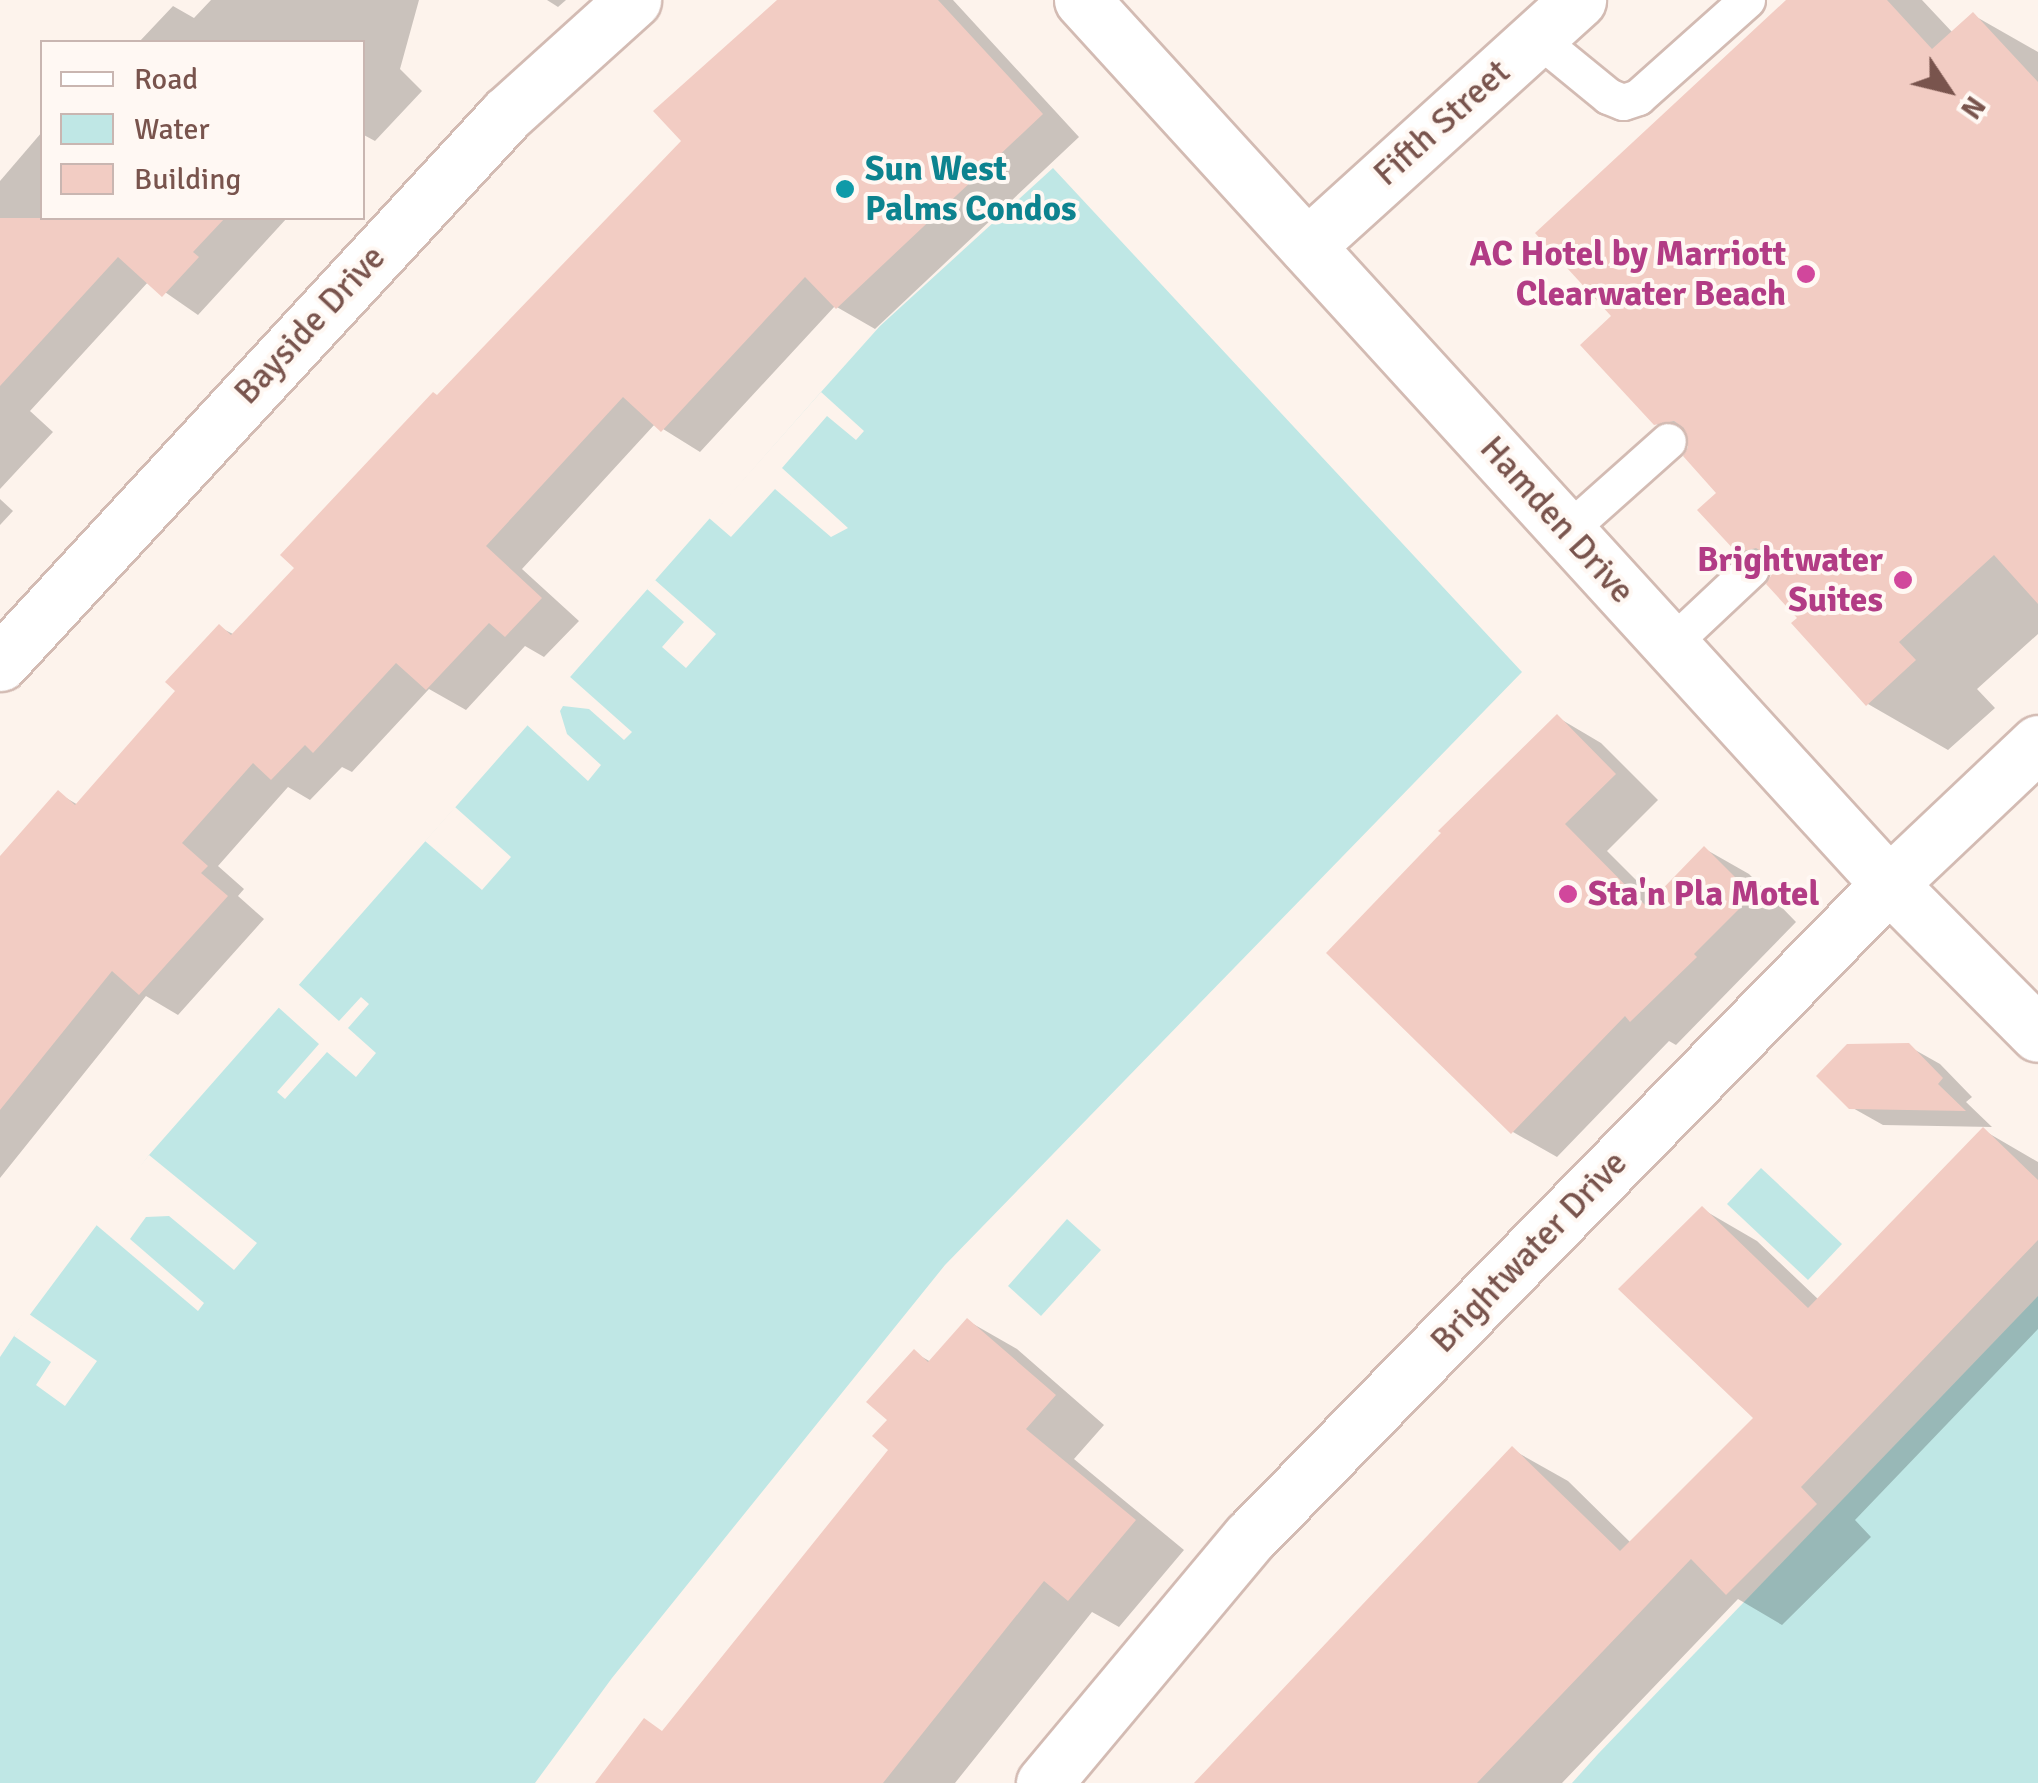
<!DOCTYPE html>
<html>
<head>
<meta charset="utf-8">
<style>
	body { margin:0 }
	#map { position:relative; width:2038px; height:1783px; overflow:hidden; background:#fdf3ec; font-family:Signika,sans-serif }
	div>[style] { position:absolute }
	.water>* { inset:0; background:#bfe7e5 }
	.pier>* { inset:0; background:#fdf3ec }
	.shadow>* { inset:0; background:#0003 }
	.building>* { inset:0; background:#f2ccc3 }
	.roads { filter:drop-shadow(2px 0 #d3bbb3) drop-shadow(-2px 0 #d3bbb3) drop-shadow(0 2px #d3bbb3) drop-shadow(0 -2px #d3bbb3) }
	.lane>* { height:35px; margin:-17.5px; padding:0 17.5px; transform-origin:17.5px; border-radius:17.5px; background:#fff }
	.street>* { height:55px; margin:-27.5px; padding:0 27.5px; transform-origin:27.5px; border-radius:27.5px; background:#fff }
	.dots>* { width:28px; height:28px; translate:-50% -50%; box-sizing:border-box; border:5px solid #fff8f3; border-radius:50% }
	span { translate:-50% -50%; white-space:nowrap; text-align:center; line-height:1.15; -webkit-text-stroke:8px #fff8f3; paint-order:stroke }
	.street-label { font-size:35px; color:#79544d }
	.culture-label { font-size:35px; color:#0d838f; font-weight:700 }
	.left { translate:0 -50%; text-align:left }
	.hotel-label { font-size:35px; color:#b23c85; font-weight:700 }
	.right { translate:-100% -50%; text-align:right }
	.legend { position:absolute; left:40px; top:40px; width:325px; height:180px; box-sizing:border-box; background:#fff8f3; border:2px solid #c9b6b1; margin:0; padding:12px 18px; list-style:none; font-size:30px; color:#79544d }
	.legend li { display:flex; align-items:center; gap:20px; height:50px }
	.legend b { width:50px; border:2px solid #c9b6b1 }
	.north { position:absolute; left:1898px; top:40px; width:100px; height:100px; -webkit-text-stroke:8px #fff8f3; paint-order:stroke; rotate:125deg; font-size:28px; font-weight:700; line-height:40px; text-align:center; color:#79544d }
	.north::after { content:''; display:block; margin:auto; width:35px; height:45px; background:#79544d; clip-path:polygon(50% 0,100% 100%,50% 72%,0 100%) }
</style>
</head>
<body>
<div id="map">
	<div class="water">
		<div style="clip-path:polygon(1053px 168px,1522px 672px,945px 1265px,612px 1678px,535px 1783px,0 1783px,0 1357px,14px 1336px,149px 1155px,821px 392px,880px 326px)"></div>
		<div style="clip-path:polygon(1761px 1168px,1842px 1244px,1808px 1280px,1727px 1204px)"></div>
		<div style="clip-path:polygon(1067px 1219px,1101px 1250px,1041px 1316px,1008px 1286px)"></div>
		<div style="clip-path:polygon(2038px 1296px,2038px 1783px,1572px 1783px,1598px 1754px)"></div>
	</div>
	<div class="pier">
		<div style="clip-path:polygon(0 0,58px 0,7px 51px,0 44px)"></div>
		<div style="clip-path:polygon(821px 392px,864px 431px,856px 440px,827px 416px,782px 468px,848px 528px,831px 537px,775px 489px,731px 537px,709px 518px)"></div>
		<div style="clip-path:polygon(655px 580px,716px 634px,686px 668px,662px 647px,684px 622px,647px 589px)"></div>
		<div style="clip-path:polygon(569px 676px,632px 732px,624px 740px,589px 709px,563px 706px,560px 711px,567px 734px,601px 765px,588px 781px,526px 724px)"></div>
		<div style="clip-path:polygon(455px 807px,511px 857px,482px 890px,425px 841px)"></div>
		<div style="clip-path:polygon(298px 984px,339px 1021px,361px 997px,369px 1004px,348px 1028px,376px 1053px,356px 1077px,327px 1052px,285px 1099px,277px 1092px,319px 1044px,278px 1007px)"></div>
		<div style="clip-path:polygon(149px 1155px,257px 1243px,234px 1270px,169px 1216px,146px 1217px,130px 1239px,204px 1303px,198px 1311px,94px 1223px)"></div>
		<div style="clip-path:polygon(29px 1314px,97px 1361px,65px 1406px,36px 1385px,51px 1362px,14px 1336px)"></div>
	</div>
	<div class="shadow">
		<div style="clip-path:polygon(211px 0,419px 0,400px 69px,422px 91px,375px 141px,362px 134px,362px 42px,139px 42px,173px 6px,194px 18px)"></div>
		<div style="clip-path:polygon(547px 0,566px 0,558px 7px)"></div>
		<div style="clip-path:polygon(781px 0,953px 0,1079px 137px,875px 329px,835px 306px,700px 452px,655px 424px,522px 569px,579px 621px,544px 657px,525px 646px,466px 710px,429px 689px,352px 772px,342px 767px,310px 800px,288px 787px,218px 866px,244px 889px,238px 896px,264px 919px,178px 1015px,146px 996px,0 1178px,0 862px,58px 793px,78px 805px,179px 691px,219px 627px,235px 635px,298px 568px,438px 398px,684px 141px)"></div>
		<div style="clip-path:polygon(1790px 0,1922px 0,1953px 33px,1973px 15px,2038px 52px,2038px 634px,1977px 689px,1995px 708px,1948px 750px,1868px 704px,1800px 618px,1773px 571px,1738px 551px,1719px 493px,1690px 443px,1655px 423px,1615px 316px)"></div>
		<div style="clip-path:polygon(42px 132px,42px 218px,287px 218px,198px 315px,149px 281px,30px 411px,53px 432px,0 489px,0 181px)"></div>
		<div style="clip-path:polygon(0 499px,13px 511px,0 525px)"></div>
		<div style="clip-path:polygon(1557px 717px,1601px 743px,1658px 800px,1607px 851px,1656px 900px,1705px 849px,1749px 874px,1796px 922px,1676px 1045px,1669px 1041px,1557px 1157px,1513px 1132px)"></div>
		<div style="clip-path:polygon(1908px 1046px,1940px 1064px,1972px 1097px,1966px 1102px,1992px 1127px,1883px 1125px,1851px 1107px)"></div>
		<div style="clip-path:polygon(1983px 1130px,2038px 1162px,2038px 1329px,1855px 1520px,1871px 1537px,1782px 1625px,1738px 1599px,1562px 1783px,1196px 1783px,1513px 1450px,1568px 1481px,1631px 1543px,1757px 1418px,1702px 1209px,1757px 1241px,1819px 1300px)"></div>
		<div style="clip-path:polygon(968px 1321px,1017px 1349px,1104px 1425px,1074px 1459px,1184px 1550px,1119px 1627px,1092px 1612px,955px 1783px,599px 1783px,664px 1733px,892px 1450px,891px 1420px,915px 1353px,931px 1362px)"></div>
	</div>
	<div class="building">
		<div style="clip-path:polygon(777px 0,938px 0,1043px 114px,836px 309px,805px 277px,661px 432px,623px 397px,486px 546px,542px 598px,505px 637px,489px 623px,426px 690px,396px 663px,313px 753px,305px 745px,271px 780px,253px 763px,182px 843px,208px 866px,201px 873px,228px 896px,139px 995px,112px 971px,0 1110px,0 856px,58px 790px,75px 805px,175px 691px,165px 682px,219px 624px,231px 635px,294px 568px,280px 555px,433px 392px,437px 395px,681px 141px,653px 111px)"></div>
		<div style="clip-path:polygon(1786px 0,1887px 0,1932px 49px,1973px 12px,2038px 82px,2038px 604px,1994px 555px,1899px 642px,1916px 660px,1866px 706px,1791px 623px,1797px 618px,1766px 584px,1772px 574px,1767px 555px,1756px 548px,1737px 553px,1697px 510px,1716px 493px,1683px 456px,1688px 447px,1684px 428px,1674px 421px,1654px 425px,1580px 345px,1611px 316px,1535px 233px)"></div>
		<div style="clip-path:polygon(0 218px,225px 218px,193px 252px,199px 257px,162px 297px,118px 257px,0 386px)"></div>
		<div style="clip-path:polygon(1557px 714px,1616px 774px,1565px 824px,1646px 906px,1704px 846px,1753px 895px,1694px 954px,1697px 957px,1630px 1022px,1625px 1016px,1511px 1134px,1326px 953px,1441px 833px,1438px 831px)"></div>
		<div style="clip-path:polygon(1909px 1043px,1943px 1078px,1938px 1084px,1966px 1111px,1849px 1109px,1816px 1076px,1847px 1044px)"></div>
		<div style="clip-path:polygon(1983px 1127px,2038px 1180px,2038px 1240px,1801px 1487px,1817px 1504px,1726px 1595px,1691px 1559px,1477px 1783px,1194px 1783px,1512px 1446px,1620px 1551px,1753px 1418px,1618px 1289px,1702px 1206px,1808px 1308px)"></div>
		<div style="clip-path:polygon(967px 1318px,1056px 1395px,1026px 1429px,1136px 1520px,1068px 1601px,1044px 1581px,883px 1783px,595px 1783px,644px 1718px,662px 1731px,888px 1450px,872px 1436px,887px 1420px,866px 1402px,914px 1349px,928px 1362px)"></div>
	</div>
	<div class="roads">
		<div class="lane">
			<div style="left:1536px;top:37px;width:93px;rotate:39.3deg"></div>
			<div style="left:1608px;top:96px;width:16px;rotate:22deg"></div>
			<div style="left:1623px;top:102px;width:16px;rotate:-18deg"></div>
			<div style="left:1638px;top:97px;width:146px;rotate:-41.7deg"></div>
			<div style="left:1567px;top:531px;width:135px;rotate:-41.7deg"></div>
			<div style="left:1670px;top:645px;width:111px;rotate:-43.2deg"></div>
		</div>
		<div class="street">
			<div style="left:1082px;top:0;width:1197px;rotate:47.61deg"></div>
			<div style="left:1889px;top:884px;width:211px;rotate:45.2deg"></div>
			<div style="left:1307px;top:246px;width:366px;rotate:-42.2deg"></div>
			<div style="left:0;top:663px;width:747px;rotate:-47.28deg"></div>
			<div style="left:507px;top:114px;width:170px;rotate:-42.1deg"></div>
			<div style="left:1044px;top:1783px;width:321px;rotate:-50.1deg"></div>
			<div style="left:1250px;top:1537px;width:914px;rotate:-45.62deg"></div>
			<div style="left:1889px;top:884px;width:205px;rotate:-43.4deg"></div>
		</div>
	</div>
	<div class="dots">
		<div style="left:845px;top:189px;background:#0f9aa8"></div>
		<div style="left:1806px;top:274px;background:#d1479c"></div>
		<div style="left:1903px;top:580px;background:#d1479c"></div>
		<div style="left:1568px;top:894px;background:#d1479c"></div>
	</div>
	<div class="street-label">
		<span style="left:1442px;top:123px;rotate:-42deg">Fifth Street</span>
		<span style="left:310px;top:325px;rotate:-47deg">Bayside Drive</span>
		<span style="left:1557px;top:520px;rotate:48deg">Hamden Drive</span>
		<span style="left:1529px;top:1252px;rotate:-46deg">Brightwater Drive</span>
	</div>
	<div class="culture-label">
		<span class="left" style="left:865px;top:189px">Sun West<br>Palms Condos</span>
	</div>
	<div class="hotel-label">
		<span class="right" style="left:1786px;top:274px">AC Hotel by Marriott<br>Clearwater Beach</span>
		<span class="right" style="left:1883px;top:580px">Brightwater<br>Suites</span>
		<span class="left" style="left:1588px;top:894px">Sta'n Pla Motel</span>
	</div>
	<ul class="legend">
	<li><b style="height:12px;background:#fff"></b>Road</li>
	<li><b style="height:28px;background:#bfe7e5"></b>Water</li>
	<li><b style="height:28px;background:#f2ccc3"></b>Building</li>
	</ul>
	<div class="north">N</div>
</div>
</body>
</html>
